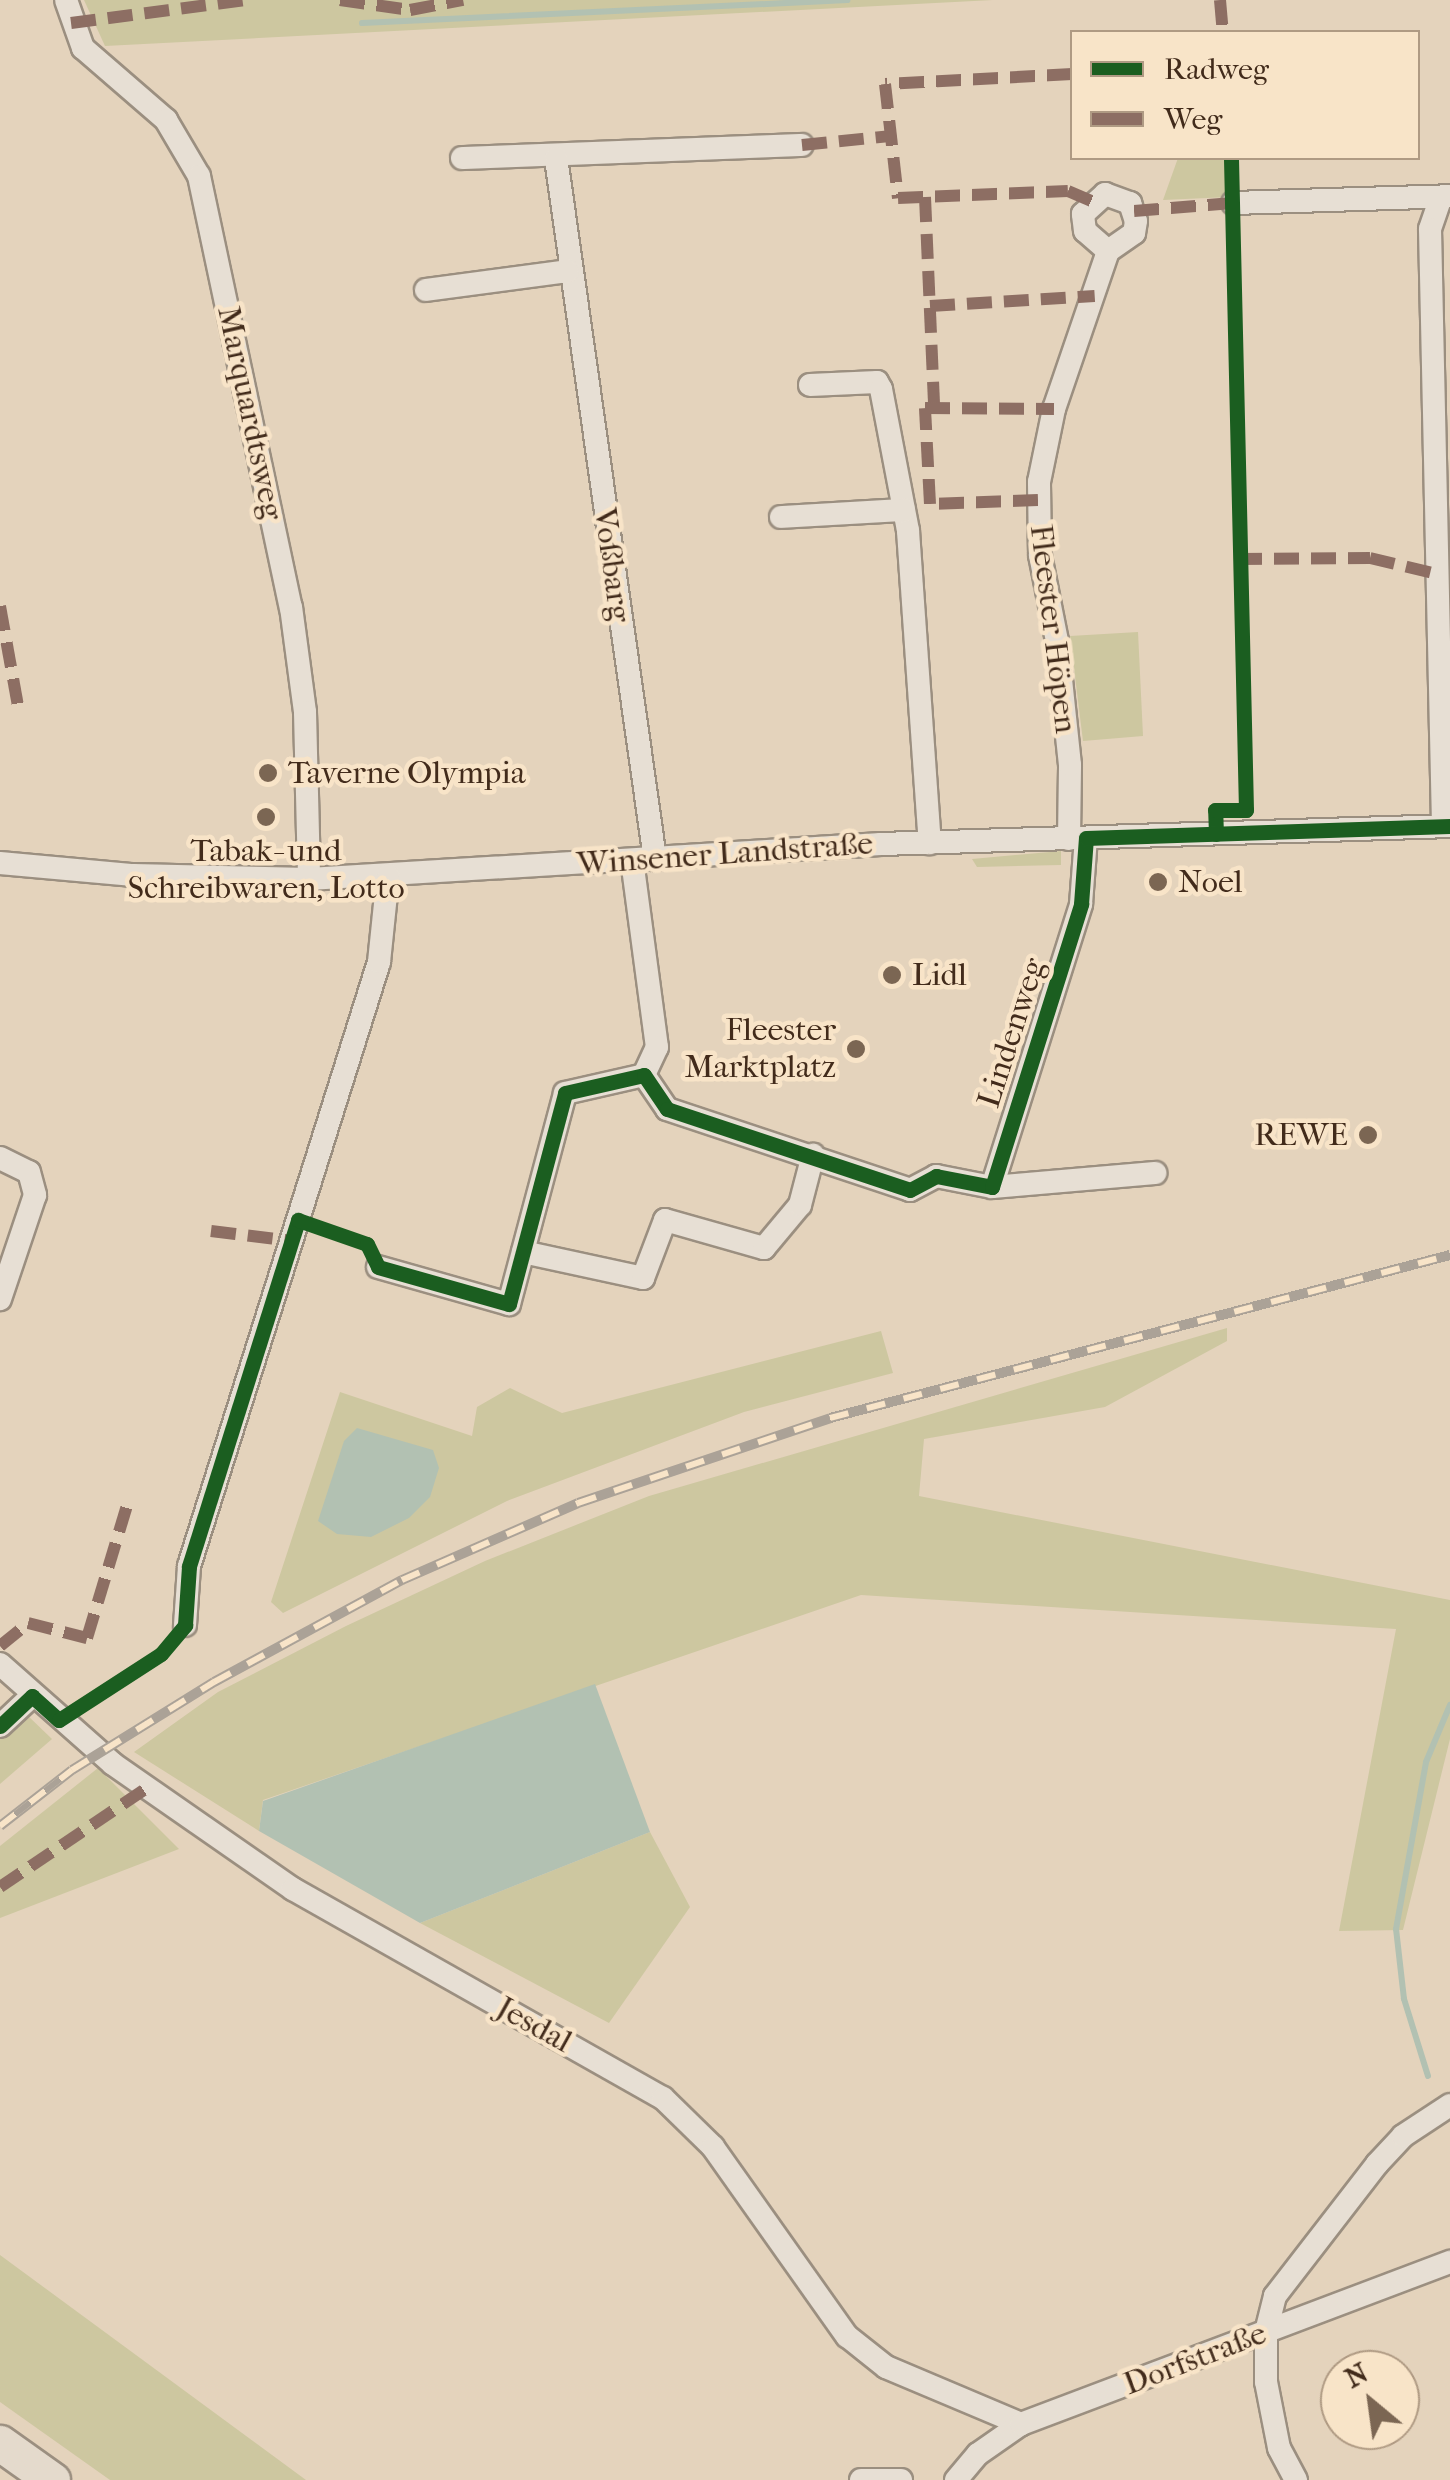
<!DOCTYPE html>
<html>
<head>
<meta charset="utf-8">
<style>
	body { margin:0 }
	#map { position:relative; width:1450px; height:2480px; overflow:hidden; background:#e4d3bc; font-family:"IM FELL French Canon",serif }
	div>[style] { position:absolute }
	.green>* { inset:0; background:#cdc7a0 }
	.water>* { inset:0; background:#b2c1b2 }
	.stream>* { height:6px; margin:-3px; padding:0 3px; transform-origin:3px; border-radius:3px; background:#b2c1b2 }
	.roads { filter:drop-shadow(2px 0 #9b8f80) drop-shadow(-2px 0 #9b8f80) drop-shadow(0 2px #9b8f80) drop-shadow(0 -2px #9b8f80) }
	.minor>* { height:22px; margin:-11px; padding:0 11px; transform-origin:11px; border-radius:11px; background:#e7dfd4 }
	.highway>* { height:35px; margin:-17.5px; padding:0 17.5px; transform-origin:17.5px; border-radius:17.5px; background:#e4dacc }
	.rail>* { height:10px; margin-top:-5px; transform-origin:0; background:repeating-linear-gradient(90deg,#f8e4c8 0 19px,#aba297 0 38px); box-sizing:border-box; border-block:2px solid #aba297 }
	.quiet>* { height:12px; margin-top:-6px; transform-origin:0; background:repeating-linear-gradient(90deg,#8d6e63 0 25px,transparent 0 37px) }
	.cycleway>* { height:15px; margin:-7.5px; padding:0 7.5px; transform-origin:7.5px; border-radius:7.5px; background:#1b5e20 }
	.dots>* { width:28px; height:28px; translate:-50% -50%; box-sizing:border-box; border:5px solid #f8e4c8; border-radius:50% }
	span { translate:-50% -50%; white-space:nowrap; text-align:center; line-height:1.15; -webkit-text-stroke:9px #f8e4c8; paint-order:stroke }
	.street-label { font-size:32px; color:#422b1b }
	.poi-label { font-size:32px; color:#422b1b }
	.left { translate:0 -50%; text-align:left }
	.right { translate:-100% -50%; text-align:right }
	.legend { position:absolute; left:1070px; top:30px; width:350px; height:130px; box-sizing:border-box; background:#f8e4c8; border:2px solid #af9a83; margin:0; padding:12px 18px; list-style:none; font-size:30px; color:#422b1b }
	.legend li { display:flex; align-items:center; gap:20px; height:50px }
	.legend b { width:50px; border:2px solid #af9a83 }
	.north { position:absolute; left:1320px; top:2350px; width:100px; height:100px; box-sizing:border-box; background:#f8e4c8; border:2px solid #af9a83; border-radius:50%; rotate:331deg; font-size:28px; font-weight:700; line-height:40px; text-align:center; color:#422b1b }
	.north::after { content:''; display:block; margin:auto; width:35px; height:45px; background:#7b6653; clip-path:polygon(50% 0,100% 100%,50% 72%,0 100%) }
</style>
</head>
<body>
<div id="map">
	<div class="green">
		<div style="clip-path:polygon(84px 0,993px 0,105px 46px)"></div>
		<div style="clip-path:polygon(1178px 158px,1228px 158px,1229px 197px,1163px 200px)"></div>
		<div style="clip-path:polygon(1138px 632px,1143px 736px,1083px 741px,1070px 636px)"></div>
		<div style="clip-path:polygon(1061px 851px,1061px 865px,977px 867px,972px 859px)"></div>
		<div style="clip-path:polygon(1227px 1328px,1227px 1341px,1105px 1407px,924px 1439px,919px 1496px,1450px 1600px,1450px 1739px,1403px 1930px,1339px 1931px,1396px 1629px,861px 1595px,263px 1800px,259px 1831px,134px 1752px,218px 1692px,346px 1626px,485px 1561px,649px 1496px)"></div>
		<div style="clip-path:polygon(881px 1331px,893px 1373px,744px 1412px,507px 1501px,283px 1613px,271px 1602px,340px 1392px,472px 1436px,477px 1407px,510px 1388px,562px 1413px)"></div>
		<div style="clip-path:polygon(25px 1713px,52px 1739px,0 1784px,0 1737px)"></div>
		<div style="clip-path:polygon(98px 1768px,179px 1849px,0 1918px,0 1846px)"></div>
		<div style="clip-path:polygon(650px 1832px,690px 1907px,609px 2023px,420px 1923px)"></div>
		<div style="clip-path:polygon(0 2255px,306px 2480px,110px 2480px,0 2402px)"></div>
	</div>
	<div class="water">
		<div style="clip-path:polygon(357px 1428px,433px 1450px,439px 1468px,430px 1497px,409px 1518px,371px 1537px,337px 1534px,318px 1521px,344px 1441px)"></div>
		<div style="clip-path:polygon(595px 1684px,650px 1832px,420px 1923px,259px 1831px,263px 1801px)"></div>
	</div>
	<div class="stream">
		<div style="left:362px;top:23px;width:486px;rotate:-2.7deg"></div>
		<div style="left:1428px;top:2076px;width:81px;rotate:-107.3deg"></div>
		<div style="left:1404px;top:1999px;width:70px;rotate:-96.5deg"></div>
		<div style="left:1396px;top:1929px;width:170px;rotate:-79.8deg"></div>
		<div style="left:1426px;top:1762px;width:62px;rotate:-67.2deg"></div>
	</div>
	<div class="roads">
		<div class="minor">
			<div style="left:66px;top:0;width:51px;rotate:70.5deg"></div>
			<div style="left:83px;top:48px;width:110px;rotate:40.9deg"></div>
			<div style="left:166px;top:120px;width:65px;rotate:59.5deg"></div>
			<div style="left:199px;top:176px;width:441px;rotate:78deg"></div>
			<div style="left:291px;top:607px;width:106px;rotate:82.4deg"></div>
			<div style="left:305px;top:712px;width:167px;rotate:88.6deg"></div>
			<div style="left:462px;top:158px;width:340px;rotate:-2.2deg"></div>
			<div style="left:556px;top:158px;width:708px;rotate:81.96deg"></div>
			<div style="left:1441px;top:197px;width:34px;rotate:109deg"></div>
			<div style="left:1430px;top:229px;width:597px;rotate:88.75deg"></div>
			<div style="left:1233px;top:203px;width:217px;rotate:-1.8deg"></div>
			<div style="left:426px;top:290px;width:143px;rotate:-7.6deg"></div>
			<div style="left:810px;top:385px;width:67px;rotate:-2.6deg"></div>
			<div style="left:877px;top:382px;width:8px;rotate:60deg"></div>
			<div style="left:881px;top:389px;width:145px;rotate:79.2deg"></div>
			<div style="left:908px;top:531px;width:313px;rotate:86deg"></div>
			<div style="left:781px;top:517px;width:123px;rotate:-3.3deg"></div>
			<div style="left:1069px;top:839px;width:74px;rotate:-89.2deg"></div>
			<div style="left:1070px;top:765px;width:125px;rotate:-96deg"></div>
			<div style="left:1057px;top:641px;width:88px;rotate:-101.2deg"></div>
			<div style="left:1040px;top:555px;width:73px;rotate:-90.8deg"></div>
			<div style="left:1039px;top:482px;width:75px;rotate:-78.4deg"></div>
			<div style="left:1054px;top:409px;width:167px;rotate:-71.1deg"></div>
			<div style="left:1108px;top:251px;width:30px;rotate:-139deg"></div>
			<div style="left:1085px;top:231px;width:17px;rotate:-97deg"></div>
			<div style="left:1083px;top:214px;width:30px;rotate:-42deg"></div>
			<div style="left:1105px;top:194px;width:27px;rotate:20deg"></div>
			<div style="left:1130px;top:203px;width:19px;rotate:72deg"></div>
			<div style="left:1136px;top:221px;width:12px;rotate:99deg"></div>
			<div style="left:1134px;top:233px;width:32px;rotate:145deg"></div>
			<div style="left:632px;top:860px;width:189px;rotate:82.4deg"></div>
			<div style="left:657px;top:1047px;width:31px;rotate:115deg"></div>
			<div style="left:0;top:863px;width:134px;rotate:5.2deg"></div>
			<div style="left:133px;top:875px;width:176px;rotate:1.3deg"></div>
			<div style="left:309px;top:879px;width:573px;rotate:-3.5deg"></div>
			<div style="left:881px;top:844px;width:569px;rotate:-1.81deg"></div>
			<div style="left:644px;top:1075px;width:41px;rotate:55.9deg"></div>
			<div style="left:667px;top:1109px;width:256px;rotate:18.4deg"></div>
			<div style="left:910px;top:1190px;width:30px;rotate:-28deg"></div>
			<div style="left:936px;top:1176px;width:57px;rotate:11.1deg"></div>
			<div style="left:992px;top:1187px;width:164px;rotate:-4.9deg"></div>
			<div style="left:0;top:1158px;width:32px;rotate:26deg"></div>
			<div style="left:29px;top:1172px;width:24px;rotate:75deg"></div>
			<div style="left:35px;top:1195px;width:110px;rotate:108.6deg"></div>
			<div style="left:992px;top:1187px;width:297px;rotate:-72.5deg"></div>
			<div style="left:1081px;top:904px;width:66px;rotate:-85.7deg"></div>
			<div style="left:523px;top:1252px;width:123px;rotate:12.2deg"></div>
			<div style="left:643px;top:1278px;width:62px;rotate:-69.2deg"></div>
			<div style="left:665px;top:1220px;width:103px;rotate:15.8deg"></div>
			<div style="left:764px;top:1248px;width:56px;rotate:-50.1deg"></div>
			<div style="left:800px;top:1205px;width:52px;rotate:-75.4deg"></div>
			<div style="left:378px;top:1267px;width:136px;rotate:15.8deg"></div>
			<div style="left:509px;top:1304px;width:218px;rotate:-75.1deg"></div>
			<div style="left:565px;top:1093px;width:81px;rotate:-12.8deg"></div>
			<div style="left:185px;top:1625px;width:59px;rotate:-86.1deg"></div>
			<div style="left:189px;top:1566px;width:633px;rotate:-72.54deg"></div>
			<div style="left:379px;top:962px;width:87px;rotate:-84.1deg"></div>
			<div style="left:0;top:1664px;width:151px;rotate:41.5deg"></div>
			<div style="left:113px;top:1764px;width:219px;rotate:34.8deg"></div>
			<div style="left:293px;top:1889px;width:425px;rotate:29.5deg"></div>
			<div style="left:663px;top:2098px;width:70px;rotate:44.4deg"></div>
			<div style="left:713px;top:2147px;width:232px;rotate:54.7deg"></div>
			<div style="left:847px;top:2336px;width:50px;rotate:38.5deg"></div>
			<div style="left:886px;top:2367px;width:147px;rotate:22.9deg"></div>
			<div style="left:0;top:1726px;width:44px;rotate:-43.2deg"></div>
			<div style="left:861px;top:2480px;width:40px"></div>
			<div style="left:956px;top:2480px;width:34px;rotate:-50deg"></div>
			<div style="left:978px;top:2454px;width:52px;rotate:-34.9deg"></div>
			<div style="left:1021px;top:2424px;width:459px;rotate:-20.7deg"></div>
			<div style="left:1296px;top:2480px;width:36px;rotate:-118deg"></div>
			<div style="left:1279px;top:2448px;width:67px;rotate:-101.1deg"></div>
			<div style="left:1266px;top:2382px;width:50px;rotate:-90deg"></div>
			<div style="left:1266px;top:2332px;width:37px;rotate:-76deg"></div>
			<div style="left:1275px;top:2296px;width:167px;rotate:-52.3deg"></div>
			<div style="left:1377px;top:2164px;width:38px;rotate:-47deg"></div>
			<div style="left:1403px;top:2136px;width:56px;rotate:-33.4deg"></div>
		</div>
		<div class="highway">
			<div style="left:0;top:2443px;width:64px;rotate:35.4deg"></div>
		</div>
	</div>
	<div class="rail">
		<div style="left:0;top:1826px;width:91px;rotate:-37.9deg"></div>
		<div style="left:72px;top:1770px;width:167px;rotate:-31.8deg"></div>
		<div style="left:214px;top:1682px;width:214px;rotate:-28.5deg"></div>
		<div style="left:402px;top:1580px;width:192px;rotate:-23.6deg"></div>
		<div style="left:578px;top:1503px;width:266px;rotate:-18.6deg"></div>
		<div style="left:830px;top:1418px;width:641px;rotate:-14.73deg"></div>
	</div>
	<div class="quiet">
		<div style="left:340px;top:0;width:71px;rotate:8.1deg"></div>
		<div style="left:410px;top:10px;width:54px;rotate:-10.7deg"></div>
		<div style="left:1220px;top:0;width:32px;rotate:85deg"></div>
		<div style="left:71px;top:23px;width:176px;rotate:-7.5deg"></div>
		<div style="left:1072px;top:74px;width:187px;rotate:176.9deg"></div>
		<div style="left:885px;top:84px;width:115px;rotate:83.5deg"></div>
		<div style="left:898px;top:198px;width:170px;rotate:-2.4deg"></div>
		<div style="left:1068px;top:191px;width:26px;rotate:23deg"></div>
		<div style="left:802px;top:145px;width:88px;rotate:-5.8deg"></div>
		<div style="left:925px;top:197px;width:209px;rotate:87.5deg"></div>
		<div style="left:1134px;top:211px;width:99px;rotate:-4.6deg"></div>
		<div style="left:930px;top:306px;width:165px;rotate:-3.5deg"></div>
		<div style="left:1038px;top:500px;width:108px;rotate:177.9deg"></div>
		<div style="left:930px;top:504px;width:96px;rotate:-93deg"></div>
		<div style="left:925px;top:408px;width:129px;rotate:0.4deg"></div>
		<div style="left:1237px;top:559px;width:133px;rotate:-0.4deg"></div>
		<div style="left:1370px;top:558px;width:69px;rotate:13.4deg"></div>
		<div style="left:0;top:606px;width:102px;rotate:79.8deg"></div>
		<div style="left:211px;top:1231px;width:82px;rotate:7deg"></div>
		<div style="left:0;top:1646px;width:36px;rotate:-39deg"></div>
		<div style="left:28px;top:1623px;width:61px;rotate:14.3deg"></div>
		<div style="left:87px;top:1638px;width:142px;rotate:-73.2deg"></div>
		<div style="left:0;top:1887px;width:177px;rotate:-34deg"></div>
	</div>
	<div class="cycleway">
		<div style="left:1216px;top:834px;width:24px;rotate:-92deg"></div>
		<div style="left:1215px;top:810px;width:31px"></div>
		<div style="left:1246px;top:810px;width:652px;rotate:-91.32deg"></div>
		<div style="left:0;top:1726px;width:44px;rotate:-43.2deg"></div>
		<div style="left:32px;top:1696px;width:36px;rotate:42deg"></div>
		<div style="left:59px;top:1720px;width:121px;rotate:-32.9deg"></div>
		<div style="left:161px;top:1654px;width:38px;rotate:-50deg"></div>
		<div style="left:185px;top:1625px;width:59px;rotate:-86.1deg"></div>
		<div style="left:189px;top:1566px;width:363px;rotate:-72.5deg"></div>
		<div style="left:298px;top:1220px;width:73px;rotate:19.2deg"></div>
		<div style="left:367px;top:1244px;width:25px;rotate:64deg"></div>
		<div style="left:378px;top:1267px;width:136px;rotate:15.8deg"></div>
		<div style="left:509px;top:1304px;width:218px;rotate:-75.1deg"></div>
		<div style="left:565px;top:1093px;width:81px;rotate:-12.8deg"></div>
		<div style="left:644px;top:1075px;width:41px;rotate:55.9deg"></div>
		<div style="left:667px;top:1109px;width:256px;rotate:18.4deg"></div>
		<div style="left:910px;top:1190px;width:30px;rotate:-28deg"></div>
		<div style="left:936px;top:1176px;width:57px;rotate:11.1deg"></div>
		<div style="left:992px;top:1187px;width:297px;rotate:-72.5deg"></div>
		<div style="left:1081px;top:904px;width:66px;rotate:-85.7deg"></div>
		<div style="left:1086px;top:838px;width:364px;rotate:-1.9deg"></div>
	</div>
	<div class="dots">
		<div style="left:268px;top:773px;background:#7b6653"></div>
		<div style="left:266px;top:817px;background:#7b6653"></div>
		<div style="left:1158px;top:882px;background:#7b6653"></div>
		<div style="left:892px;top:975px;background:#7b6653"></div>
		<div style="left:856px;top:1049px;background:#7b6653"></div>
		<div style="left:1368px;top:1135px;background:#7b6653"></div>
	</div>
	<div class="street-label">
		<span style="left:250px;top:413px;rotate:78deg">Marquardtsweg</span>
		<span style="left:612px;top:565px;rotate:82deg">Voßbarg</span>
		<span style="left:1053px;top:629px;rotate:83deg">Fleester Höpen</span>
		<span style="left:725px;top:854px;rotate:-4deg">Winsener Landstraße</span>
		<span style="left:1012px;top:1033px;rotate:-72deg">Lindenweg</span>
		<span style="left:534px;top:2025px;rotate:29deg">Jesdal</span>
		<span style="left:1195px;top:2359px;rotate:-21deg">Dorfstraße</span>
	</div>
	<div class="poi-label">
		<span class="left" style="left:288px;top:773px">Taverne Olympia</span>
		<span style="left:266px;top:870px">Tabak- und<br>Schreibwaren, Lotto</span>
		<span class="left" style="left:1178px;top:882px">Noel</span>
		<span class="left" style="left:912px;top:975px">Lidl</span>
		<span class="right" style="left:836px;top:1049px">Fleester<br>Marktplatz</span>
		<span class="right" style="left:1348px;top:1135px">REWE</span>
	</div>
	<ul class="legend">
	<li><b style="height:12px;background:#1b5e20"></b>Radweg</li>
	<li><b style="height:12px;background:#8d6e63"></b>Weg</li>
	</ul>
	<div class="north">N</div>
</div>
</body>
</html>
